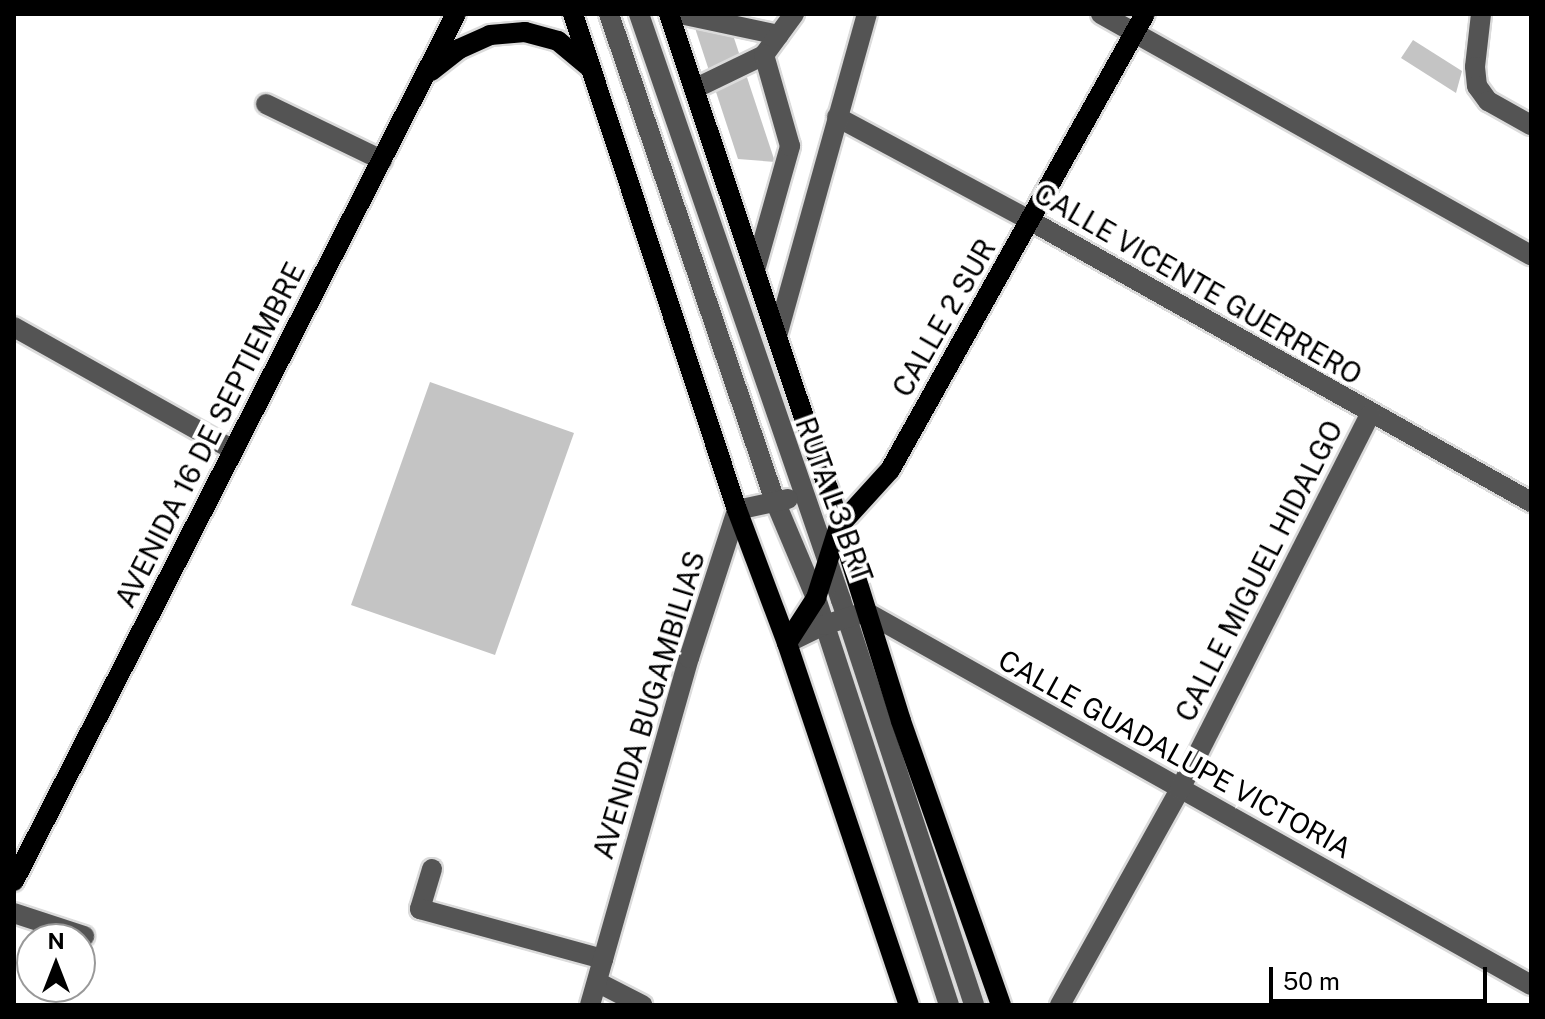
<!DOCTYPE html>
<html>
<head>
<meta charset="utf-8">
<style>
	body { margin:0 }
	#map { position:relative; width:1545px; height:1019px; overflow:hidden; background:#fff; font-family:"Public Sans",sans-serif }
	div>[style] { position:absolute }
	.building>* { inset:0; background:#c4c4c4 }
	.roads { filter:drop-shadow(2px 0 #dbdbdb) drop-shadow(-2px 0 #dbdbdb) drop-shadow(0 2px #dbdbdb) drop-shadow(0 -2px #dbdbdb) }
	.minor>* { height:20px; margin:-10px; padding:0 10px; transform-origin:10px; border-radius:10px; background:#545454 }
	.major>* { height:20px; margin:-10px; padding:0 10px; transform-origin:10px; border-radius:10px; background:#000 }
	span { translate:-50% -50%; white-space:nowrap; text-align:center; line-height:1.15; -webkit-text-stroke:8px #fff; paint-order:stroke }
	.street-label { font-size:28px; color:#000 }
	.frame { position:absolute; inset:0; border:16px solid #000; pointer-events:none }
	.north { position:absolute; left:16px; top:923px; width:80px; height:80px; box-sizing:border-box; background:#fff; border:2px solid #999; border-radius:50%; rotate:0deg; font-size:22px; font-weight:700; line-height:32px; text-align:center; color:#000 }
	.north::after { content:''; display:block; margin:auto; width:28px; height:36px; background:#000; clip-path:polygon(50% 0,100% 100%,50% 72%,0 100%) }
	.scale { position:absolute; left:1269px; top:967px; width:218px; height:36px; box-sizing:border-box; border:4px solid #000; border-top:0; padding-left:10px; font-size:24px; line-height:28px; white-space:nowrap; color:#000; -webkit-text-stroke:6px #fff; paint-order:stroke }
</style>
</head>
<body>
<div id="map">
	<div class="building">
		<div style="clip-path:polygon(695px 28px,731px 29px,775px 162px,738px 159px)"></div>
		<div style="clip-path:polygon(1413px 40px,1462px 71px,1456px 93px,1401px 58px)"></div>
		<div style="clip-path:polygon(430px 382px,574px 433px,495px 655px,351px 605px)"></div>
	</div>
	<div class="roads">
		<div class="minor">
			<div style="left:609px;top:14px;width:515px;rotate:71.18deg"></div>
			<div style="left:775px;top:501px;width:105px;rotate:67.1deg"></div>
			<div style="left:816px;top:598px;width:428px;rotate:71.9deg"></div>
			<div style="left:639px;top:14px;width:620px;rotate:70.98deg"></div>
			<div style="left:841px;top:600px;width:426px;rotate:71.8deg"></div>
			<div style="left:680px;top:14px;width:101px;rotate:12deg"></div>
			<div style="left:1101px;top:14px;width:493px;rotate:29.3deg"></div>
			<div style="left:1481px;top:14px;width:53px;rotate:96.5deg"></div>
			<div style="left:1475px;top:67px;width:19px;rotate:84deg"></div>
			<div style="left:1477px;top:86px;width:19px;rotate:54deg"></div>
			<div style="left:1488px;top:101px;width:49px;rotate:29.2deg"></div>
			<div style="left:694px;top:89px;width:78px;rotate:-25.9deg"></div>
			<div style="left:764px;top:55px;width:51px;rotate:-53.8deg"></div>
			<div style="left:266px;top:104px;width:129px;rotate:25.8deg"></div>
			<div style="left:837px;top:117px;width:220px;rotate:28.2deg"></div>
			<div style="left:1031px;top:221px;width:574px;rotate:29.34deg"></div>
			<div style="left:755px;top:270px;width:129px;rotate:-74.2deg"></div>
			<div style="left:790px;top:146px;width:95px;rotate:-105.9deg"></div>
			<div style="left:14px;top:327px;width:251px;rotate:29.3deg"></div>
			<div style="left:777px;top:336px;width:334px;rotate:-74.4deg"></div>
			<div style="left:787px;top:643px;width:41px;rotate:-25.9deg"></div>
			<div style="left:824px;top:625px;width:44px;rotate:-17.2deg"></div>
			<div style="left:866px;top:612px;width:762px;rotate:29.29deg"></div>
			<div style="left:432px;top:869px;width:42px;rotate:106.7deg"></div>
			<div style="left:420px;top:909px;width:190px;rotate:15.3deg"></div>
			<div style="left:14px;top:913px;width:74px;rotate:18.2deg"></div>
			<div style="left:597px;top:982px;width:51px;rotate:27.1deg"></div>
			<div style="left:590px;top:1005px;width:361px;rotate:-74.1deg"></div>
			<div style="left:689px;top:658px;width:156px;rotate:-72deg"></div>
			<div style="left:737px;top:510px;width:52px;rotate:-12.2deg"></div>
			<div style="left:1060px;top:1005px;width:247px;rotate:-60.9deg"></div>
			<div style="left:1180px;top:789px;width:420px;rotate:-63.1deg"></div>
		</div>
		<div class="major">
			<div style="left:573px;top:14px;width:522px;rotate:71.7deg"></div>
			<div style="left:737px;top:510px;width:142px;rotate:69.4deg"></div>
			<div style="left:787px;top:643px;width:382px;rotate:71.4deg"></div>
			<div style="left:669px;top:14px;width:500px;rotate:71.5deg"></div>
			<div style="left:828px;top:488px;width:244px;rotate:72.6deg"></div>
			<div style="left:901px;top:721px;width:301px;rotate:70.6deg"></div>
			<div style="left:431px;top:71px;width:36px;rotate:-38deg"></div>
			<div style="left:459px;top:49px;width:34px;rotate:-24deg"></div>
			<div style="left:490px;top:35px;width:35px;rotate:-5deg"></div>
			<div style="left:525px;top:32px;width:34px;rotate:15deg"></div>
			<div style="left:558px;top:41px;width:40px;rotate:40deg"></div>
			<div style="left:787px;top:643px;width:54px;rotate:-57.2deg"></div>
			<div style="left:816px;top:598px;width:76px;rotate:-72.3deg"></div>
			<div style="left:839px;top:526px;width:76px;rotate:-47.7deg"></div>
			<div style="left:890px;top:470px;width:522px;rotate:-60.79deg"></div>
			<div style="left:14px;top:881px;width:973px;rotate:-62.99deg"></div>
		</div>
	</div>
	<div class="street-label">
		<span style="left:1198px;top:284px;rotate:30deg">CALLE VICENTE GUERRERO</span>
		<span style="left:944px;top:318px;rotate:-60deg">CALLE 2 SUR</span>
		<span style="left:210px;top:435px;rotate:-63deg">AVENIDA 16 DE SEPTIEMBRE</span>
		<span style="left:834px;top:500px;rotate:70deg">RUTA L3 BRT</span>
		<span style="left:1259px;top:571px;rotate:-63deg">CALLE MIGUEL HIDALGO</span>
		<span style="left:649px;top:705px;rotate:-73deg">AVENIDA BUGAMBILIAS</span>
		<span style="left:1175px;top:754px;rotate:29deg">CALLE GUADALUPE VICTORIA</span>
	</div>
	<div class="frame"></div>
	<div class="north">N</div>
	<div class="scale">50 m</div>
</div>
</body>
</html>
